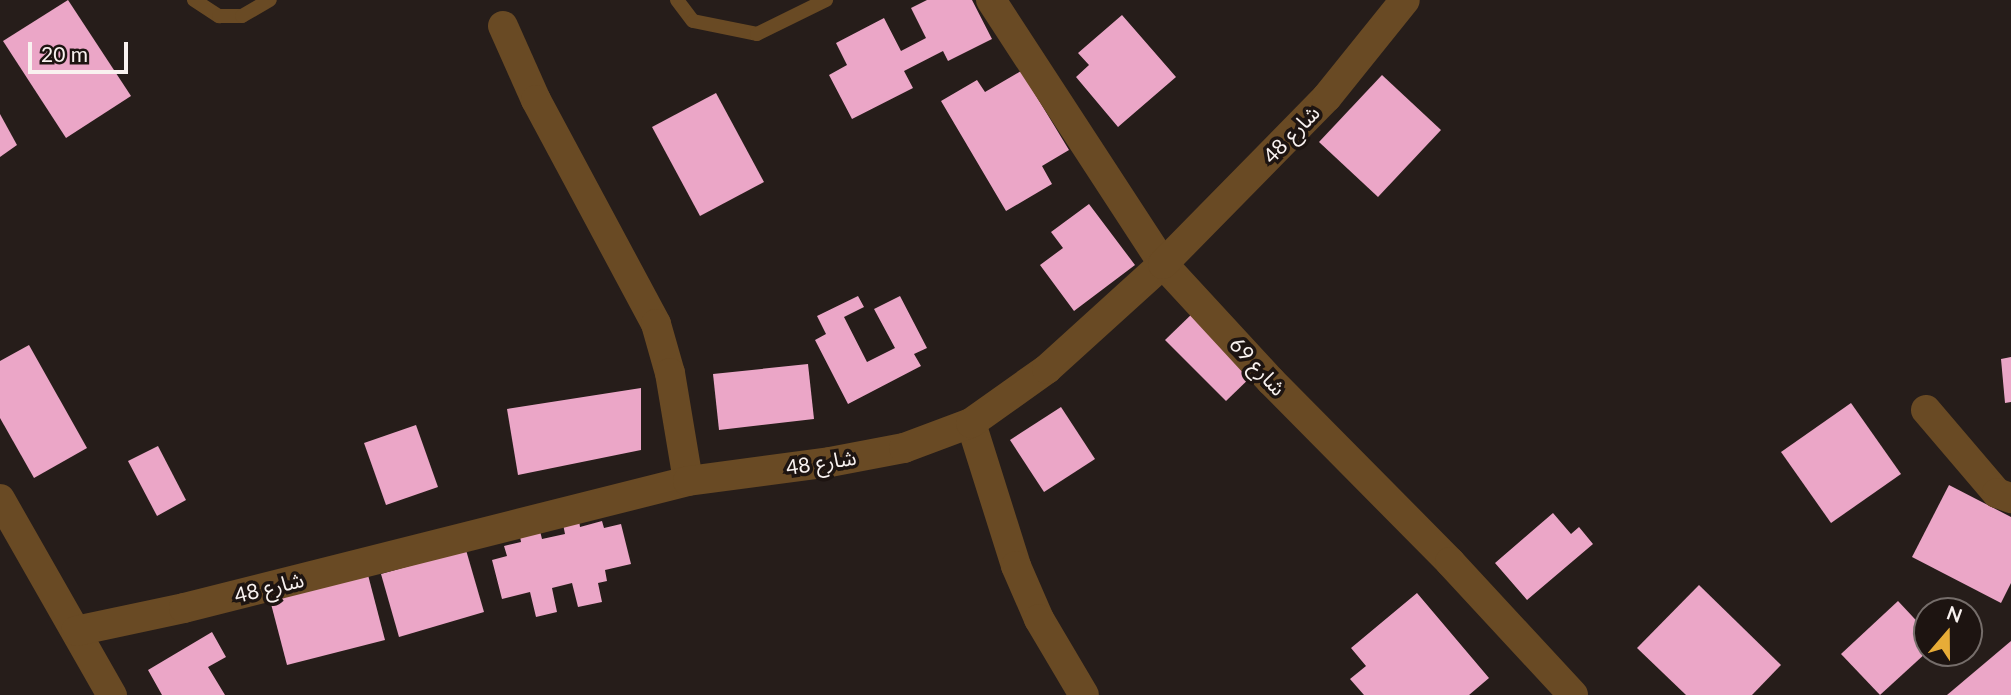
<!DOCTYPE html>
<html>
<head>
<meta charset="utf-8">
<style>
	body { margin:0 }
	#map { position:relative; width:2011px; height:695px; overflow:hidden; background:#261d1a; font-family:Lato,"Noto Sans Arabic",sans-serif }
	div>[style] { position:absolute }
	.building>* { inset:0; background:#eba6c7 }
	.service>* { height:14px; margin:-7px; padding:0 7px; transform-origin:7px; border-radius:7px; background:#694a24 }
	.minor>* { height:30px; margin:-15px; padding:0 15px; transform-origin:15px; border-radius:15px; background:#694a24 }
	span { translate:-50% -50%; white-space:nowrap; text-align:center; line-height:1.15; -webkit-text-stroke:7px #1d1411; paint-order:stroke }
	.street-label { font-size:21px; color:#f9f2f0 }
	.north { position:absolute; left:1913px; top:597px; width:70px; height:70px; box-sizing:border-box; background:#1d1411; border:2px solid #756d6a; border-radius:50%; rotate:20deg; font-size:19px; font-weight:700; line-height:28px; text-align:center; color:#f9f2f0 }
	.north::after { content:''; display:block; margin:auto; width:24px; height:32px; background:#e7ac37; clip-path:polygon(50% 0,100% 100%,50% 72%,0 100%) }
	.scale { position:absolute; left:28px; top:42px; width:100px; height:32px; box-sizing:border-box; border:4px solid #f9f2f0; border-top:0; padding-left:9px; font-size:21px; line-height:24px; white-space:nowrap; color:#f9f2f0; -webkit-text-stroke:5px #1d1411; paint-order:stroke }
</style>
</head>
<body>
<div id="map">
	<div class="building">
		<div style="clip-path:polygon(68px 0,131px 96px,66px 138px,3px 41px)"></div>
		<div style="clip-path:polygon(927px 0,972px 0,992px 39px,948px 61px,943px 51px,904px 71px,913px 88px,852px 119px,829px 75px,847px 65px,836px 43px,884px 18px,901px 51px,926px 38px,911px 8px)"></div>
		<div style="clip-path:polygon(1122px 15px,1176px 77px,1118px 127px,1076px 77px,1089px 65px,1078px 53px)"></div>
		<div style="clip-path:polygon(1021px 71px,1069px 150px,1042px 166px,1052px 184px,1006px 211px,941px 101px,977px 80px,985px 92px)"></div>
		<div style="clip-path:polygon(1382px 75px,1441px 130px,1378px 197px,1319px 142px)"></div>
		<div style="clip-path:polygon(716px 93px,764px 182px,700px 216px,652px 127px)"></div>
		<div style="clip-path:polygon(0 114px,17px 145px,0 157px)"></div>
		<div style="clip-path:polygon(1089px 204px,1135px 265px,1074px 311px,1040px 265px,1063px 248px,1051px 232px)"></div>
		<div style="clip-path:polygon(858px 296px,864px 307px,844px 317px,867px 362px,895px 348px,874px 309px,900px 296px,927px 348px,914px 354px,921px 366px,848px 404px,815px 340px,826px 334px,817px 316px)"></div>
		<div style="clip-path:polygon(1196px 310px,1256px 372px,1226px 401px,1165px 340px)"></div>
		<div style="clip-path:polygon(29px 345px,87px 448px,34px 478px,0 418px,0 361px)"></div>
		<div style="clip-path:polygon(2011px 357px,2011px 402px,2005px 403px,2001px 359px)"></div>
		<div style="clip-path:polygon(808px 364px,814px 419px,719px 430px,713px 374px)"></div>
		<div style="clip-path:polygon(641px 388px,641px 450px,518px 475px,507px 409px)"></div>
		<div style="clip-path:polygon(1851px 403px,1901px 474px,1831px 523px,1781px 452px)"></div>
		<div style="clip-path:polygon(1061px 407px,1095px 459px,1044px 492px,1010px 440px)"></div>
		<div style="clip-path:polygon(416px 425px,438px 487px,386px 505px,364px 443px)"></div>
		<div style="clip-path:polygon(158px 446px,186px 500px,157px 516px,128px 461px)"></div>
		<div style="clip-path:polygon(1949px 485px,2011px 517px,2011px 583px,2001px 603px,1912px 557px)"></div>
		<div style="clip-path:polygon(1553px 513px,1571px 534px,1579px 527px,1593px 544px,1527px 600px,1495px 563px)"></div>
		<div style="clip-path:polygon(579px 520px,580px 527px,602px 521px,604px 528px,621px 524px,631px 564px,605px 570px,607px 581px,598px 583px,602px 602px,578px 607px,572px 583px,552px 588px,557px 612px,536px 617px,530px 592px,502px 599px,492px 560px,507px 556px,504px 546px,521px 542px,520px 536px,540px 531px,542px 539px,565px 534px,563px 524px)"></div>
		<div style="clip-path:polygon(466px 550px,484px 612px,399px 637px,381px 574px)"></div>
		<div style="clip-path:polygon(368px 575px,385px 640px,287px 665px,270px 600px)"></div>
		<div style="clip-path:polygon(1699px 585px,1781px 665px,1752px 695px,1686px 695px,1637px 648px)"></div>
		<div style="clip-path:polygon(1417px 593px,1489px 678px,1469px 695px,1364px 695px,1350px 679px,1366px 666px,1351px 648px)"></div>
		<div style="clip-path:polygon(1898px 601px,1927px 632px,1927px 652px,1880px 695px,1841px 654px)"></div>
		<div style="clip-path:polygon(212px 632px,226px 657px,208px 667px,225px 695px,162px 695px,148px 670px)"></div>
		<div style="clip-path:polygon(2011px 641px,2011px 695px,1947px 695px)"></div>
	</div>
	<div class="service">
		<div style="left:194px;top:0;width:30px;rotate:33deg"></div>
		<div style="left:219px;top:16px;width:23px"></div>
		<div style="left:242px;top:16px;width:32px;rotate:-30deg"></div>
		<div style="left:677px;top:0;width:26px;rotate:53deg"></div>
		<div style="left:693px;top:21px;width:65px;rotate:11.5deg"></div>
		<div style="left:757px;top:34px;width:77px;rotate:-26.2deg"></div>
	</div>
	<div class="minor">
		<div style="left:991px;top:0;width:315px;rotate:56.9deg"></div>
		<div style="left:1163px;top:264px;width:159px;rotate:47.3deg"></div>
		<div style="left:1271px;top:381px;width:255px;rotate:45.3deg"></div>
		<div style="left:1450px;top:562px;width:181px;rotate:47.2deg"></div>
		<div style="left:503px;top:26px;width:81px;rotate:66deg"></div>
		<div style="left:536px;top:100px;width:254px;rotate:61.8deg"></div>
		<div style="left:656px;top:324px;width:51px;rotate:74.1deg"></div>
		<div style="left:670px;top:373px;width:109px;rotate:80.5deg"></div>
		<div style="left:1926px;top:410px;width:109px;rotate:49.5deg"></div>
		<div style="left:1997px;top:493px;width:15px;rotate:20deg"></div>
		<div style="left:971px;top:423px;width:150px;rotate:72.5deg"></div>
		<div style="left:1016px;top:566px;width:58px;rotate:66.5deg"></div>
		<div style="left:1039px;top:619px;width:88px;rotate:59.4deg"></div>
		<div style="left:0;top:499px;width:226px;rotate:60.3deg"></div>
		<div style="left:76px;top:631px;width:110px;rotate:-12deg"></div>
		<div style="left:184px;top:608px;width:520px;rotate:-14.14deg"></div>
		<div style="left:688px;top:481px;width:143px;rotate:-7.6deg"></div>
		<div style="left:830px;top:462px;width:75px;rotate:-10.7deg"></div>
		<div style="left:904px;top:448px;width:72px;rotate:-20.5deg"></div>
		<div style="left:971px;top:423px;width:93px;rotate:-35.4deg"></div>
		<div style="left:1047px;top:369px;width:156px;rotate:-42.2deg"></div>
		<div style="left:1163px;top:264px;width:234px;rotate:-45.5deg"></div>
		<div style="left:1327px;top:97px;width:124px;rotate:-51.2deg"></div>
	</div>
	<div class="street-label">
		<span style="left:1291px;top:134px;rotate:-46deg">شارع 48</span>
		<span style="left:1258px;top:366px;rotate:47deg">شارع 69</span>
		<span style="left:821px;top:462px;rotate:-9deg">شارع 48</span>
		<span style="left:269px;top:587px;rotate:-14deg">شارع 48</span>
	</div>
	<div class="north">N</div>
	<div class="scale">20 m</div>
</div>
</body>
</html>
